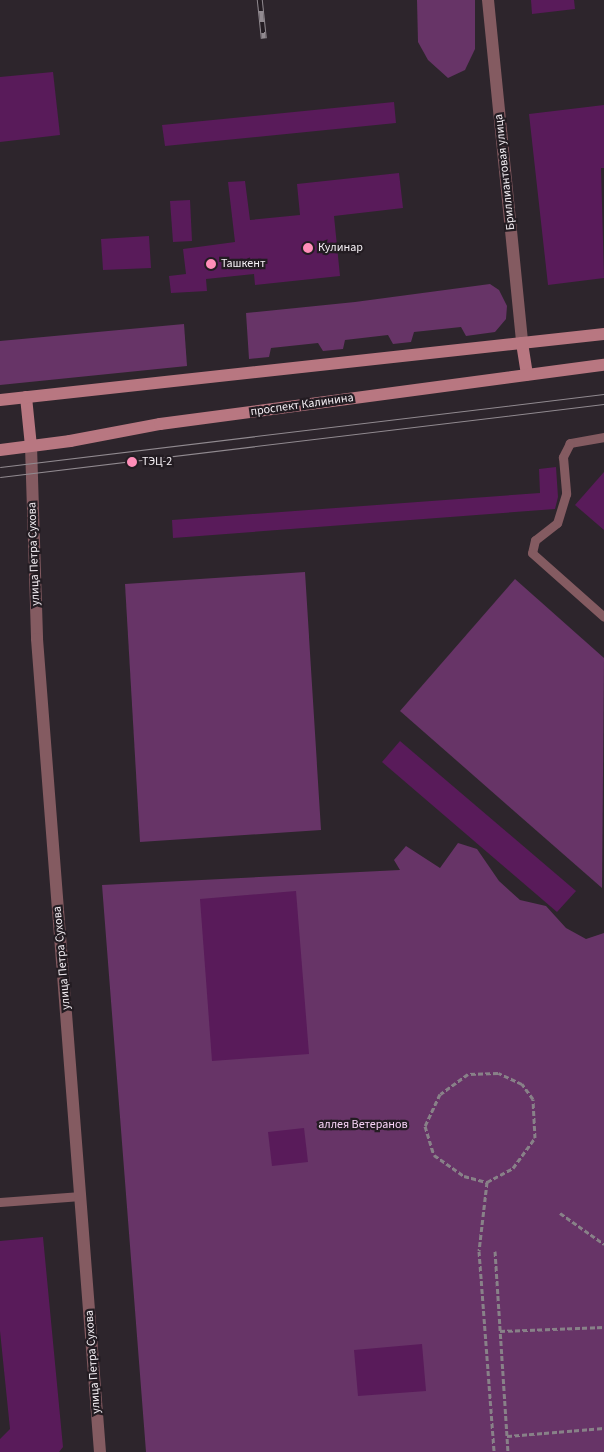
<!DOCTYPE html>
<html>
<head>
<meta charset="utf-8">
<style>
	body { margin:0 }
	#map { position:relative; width:604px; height:1452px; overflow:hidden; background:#2d252c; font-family:"Source Sans 3",sans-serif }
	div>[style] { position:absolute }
	.green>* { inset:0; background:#673467 }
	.building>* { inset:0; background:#591b5a }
	.path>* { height:3px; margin-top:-1.5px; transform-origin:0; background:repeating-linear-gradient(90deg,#888188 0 5px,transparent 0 7.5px) }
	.lane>* { height:9px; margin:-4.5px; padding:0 4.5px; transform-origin:4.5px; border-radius:4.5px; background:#845b61 }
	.street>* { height:12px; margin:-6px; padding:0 6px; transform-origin:6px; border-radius:6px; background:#845b61 }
	.secondary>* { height:12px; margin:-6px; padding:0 6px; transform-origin:6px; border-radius:6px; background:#b87781 }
	.tram>* { height:1px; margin:-0.5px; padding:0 0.5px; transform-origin:0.5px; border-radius:0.5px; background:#918a90 }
	.rail>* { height:5.5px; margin-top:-2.75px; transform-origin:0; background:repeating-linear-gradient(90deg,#231c22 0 11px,#918a90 0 22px); box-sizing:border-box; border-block:1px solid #918a90 }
	.dots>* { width:14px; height:14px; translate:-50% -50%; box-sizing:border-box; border:2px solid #231c22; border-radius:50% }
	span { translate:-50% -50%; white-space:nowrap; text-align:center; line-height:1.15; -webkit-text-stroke:4.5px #231c22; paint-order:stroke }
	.street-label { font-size:12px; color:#f4eff4 }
	.poi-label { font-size:12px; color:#f4eff4 }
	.left { translate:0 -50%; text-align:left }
	.park-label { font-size:12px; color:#f7d3f6 }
</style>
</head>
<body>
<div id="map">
	<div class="green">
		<i style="clip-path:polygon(417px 0,475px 0,475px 49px,465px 70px,448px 78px,428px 60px,418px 42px)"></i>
		<i style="clip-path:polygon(490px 284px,499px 290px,507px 306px,506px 319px,495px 332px,466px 336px,461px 327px,414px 332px,411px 342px,393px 344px,388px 335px,345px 340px,343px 349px,323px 351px,318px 343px,271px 348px,269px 357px,249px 359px,246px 313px,355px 302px)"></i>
		<i style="clip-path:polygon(184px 324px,187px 366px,0 385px,0 341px)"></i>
		<i style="clip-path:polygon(305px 572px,321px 830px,140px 842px,125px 584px)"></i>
		<i style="clip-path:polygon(515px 579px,604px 658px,602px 888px,400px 711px)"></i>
		<i style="clip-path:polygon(458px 843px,477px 849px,499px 881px,520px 900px,546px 906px,566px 928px,586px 939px,604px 933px,604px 1452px,146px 1452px,102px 885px,400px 870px,394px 860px,406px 846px,440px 868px)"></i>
	</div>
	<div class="building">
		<i style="clip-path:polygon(531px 0,574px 0,575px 9px,532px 14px)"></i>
		<i style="clip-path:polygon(53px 72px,60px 135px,0 142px,0 77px)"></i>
		<i style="clip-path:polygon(394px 102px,396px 123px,165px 146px,162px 125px)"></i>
		<i style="clip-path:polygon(604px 105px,604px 168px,601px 168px,604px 278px,548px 285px,529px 114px)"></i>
		<i style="clip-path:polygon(399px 173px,403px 208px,334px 216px,340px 276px,255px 285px,254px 274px,206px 279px,207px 291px,171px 293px,169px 276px,186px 274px,183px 249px,235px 242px,228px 182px,245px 181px,250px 220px,300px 215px,297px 184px)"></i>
		<i style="clip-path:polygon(190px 200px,192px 241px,173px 242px,170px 201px)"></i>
		<i style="clip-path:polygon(149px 236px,151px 268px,103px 270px,101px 239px)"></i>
		<i style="clip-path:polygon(556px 467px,558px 497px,555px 509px,173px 538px,172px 520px,540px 493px,539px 469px)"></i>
		<i style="clip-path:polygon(604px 472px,604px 530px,575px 505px)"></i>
		<i style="clip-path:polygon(400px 741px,576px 891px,557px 912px,382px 762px)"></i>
		<i style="clip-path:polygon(296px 891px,309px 1054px,212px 1061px,200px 899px)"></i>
		<i style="clip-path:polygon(304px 1128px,308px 1162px,272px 1166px,268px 1132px)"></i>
		<i style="clip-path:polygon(43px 1237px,63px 1447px,59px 1452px,0 1452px,0 1439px,10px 1429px,0 1331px,0 1241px)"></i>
		<i style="clip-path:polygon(422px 1344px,426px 1391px,358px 1396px,354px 1350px)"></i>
	</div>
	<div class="path">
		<i style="left:487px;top:1182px;width:30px;rotate:-28deg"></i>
		<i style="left:513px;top:1168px;width:37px;rotate:-54deg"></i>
		<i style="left:535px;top:1138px;width:39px;rotate:-93deg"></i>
		<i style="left:533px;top:1099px;width:19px;rotate:-126deg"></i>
		<i style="left:522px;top:1084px;width:26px;rotate:-155deg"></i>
		<i style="left:498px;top:1073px;width:30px;rotate:178deg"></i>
		<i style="left:468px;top:1074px;width:34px;rotate:144deg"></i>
		<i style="left:440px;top:1094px;width:35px;rotate:115deg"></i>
		<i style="left:425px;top:1126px;width:30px;rotate:73deg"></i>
		<i style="left:434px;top:1155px;width:37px;rotate:35deg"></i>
		<i style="left:464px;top:1176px;width:24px;rotate:15deg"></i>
		<i style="left:487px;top:1182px;width:69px;rotate:96.6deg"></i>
		<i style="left:479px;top:1251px;width:202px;rotate:85.7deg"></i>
		<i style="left:560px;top:1213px;width:54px;rotate:35.2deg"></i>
		<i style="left:495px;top:1251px;width:201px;rotate:86.3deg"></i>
		<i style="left:500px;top:1331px;width:104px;rotate:-2.2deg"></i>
		<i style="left:507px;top:1436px;width:97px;rotate:-4.7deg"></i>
	</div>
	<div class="lane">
		<i style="left:604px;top:437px;width:35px;rotate:170deg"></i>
		<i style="left:570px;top:443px;width:16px;rotate:117deg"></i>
		<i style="left:563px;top:457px;width:37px;rotate:85deg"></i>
		<i style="left:566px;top:494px;width:30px;rotate:107deg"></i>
		<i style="left:557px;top:523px;width:28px;rotate:142deg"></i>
		<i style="left:535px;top:540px;width:13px;rotate:103deg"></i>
		<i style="left:532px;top:553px;width:96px;rotate:41.6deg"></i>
		<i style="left:0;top:1202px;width:81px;rotate:-4.2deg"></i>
	</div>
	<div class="street">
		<i style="left:488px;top:0;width:345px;rotate:84.3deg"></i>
		<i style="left:31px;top:446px;width:193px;rotate:88.2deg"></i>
		<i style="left:37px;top:639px;width:815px;rotate:85.57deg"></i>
	</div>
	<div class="secondary">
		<i style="left:522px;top:343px;width:32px;rotate:81deg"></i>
		<i style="left:26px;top:397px;width:49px;rotate:84.2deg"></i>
		<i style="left:0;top:400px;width:608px;rotate:-6.24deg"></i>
		<i style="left:0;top:450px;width:71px;rotate:-7.3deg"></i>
		<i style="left:70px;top:441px;width:92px;rotate:-10.7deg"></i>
		<i style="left:160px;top:424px;width:448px;rotate:-7.6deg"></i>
	</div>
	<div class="tram">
		<i style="left:0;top:467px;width:608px;rotate:-6.89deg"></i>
		<i style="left:0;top:477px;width:608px;rotate:-6.89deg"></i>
	</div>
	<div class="rail">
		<i style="left:260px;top:0;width:39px;rotate:84deg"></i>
	</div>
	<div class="dots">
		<i style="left:308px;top:248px;background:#ff8eb9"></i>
		<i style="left:211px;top:264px;background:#ff8eb9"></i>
		<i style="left:132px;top:462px;background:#ff8eb9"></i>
	</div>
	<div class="street-label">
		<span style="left:505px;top:172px;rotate:-96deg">Бриллиантовая улица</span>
		<span style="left:302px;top:405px;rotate:-8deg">проспект Калинина</span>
		<span style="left:34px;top:554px;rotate:-92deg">улица Петра Сухова</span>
		<span style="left:62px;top:958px;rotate:-95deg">улица Петра Сухова</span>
		<span style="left:93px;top:1362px;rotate:-94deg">улица Петра Сухова</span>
	</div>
	<div class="poi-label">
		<span class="left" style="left:318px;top:248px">Кулинар</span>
		<span class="left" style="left:221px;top:264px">Ташкент</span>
		<span class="left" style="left:142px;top:462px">ТЭЦ-2</span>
	</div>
	<div class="park-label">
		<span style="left:363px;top:1125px">аллея Ветеранов</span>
	</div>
</div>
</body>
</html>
